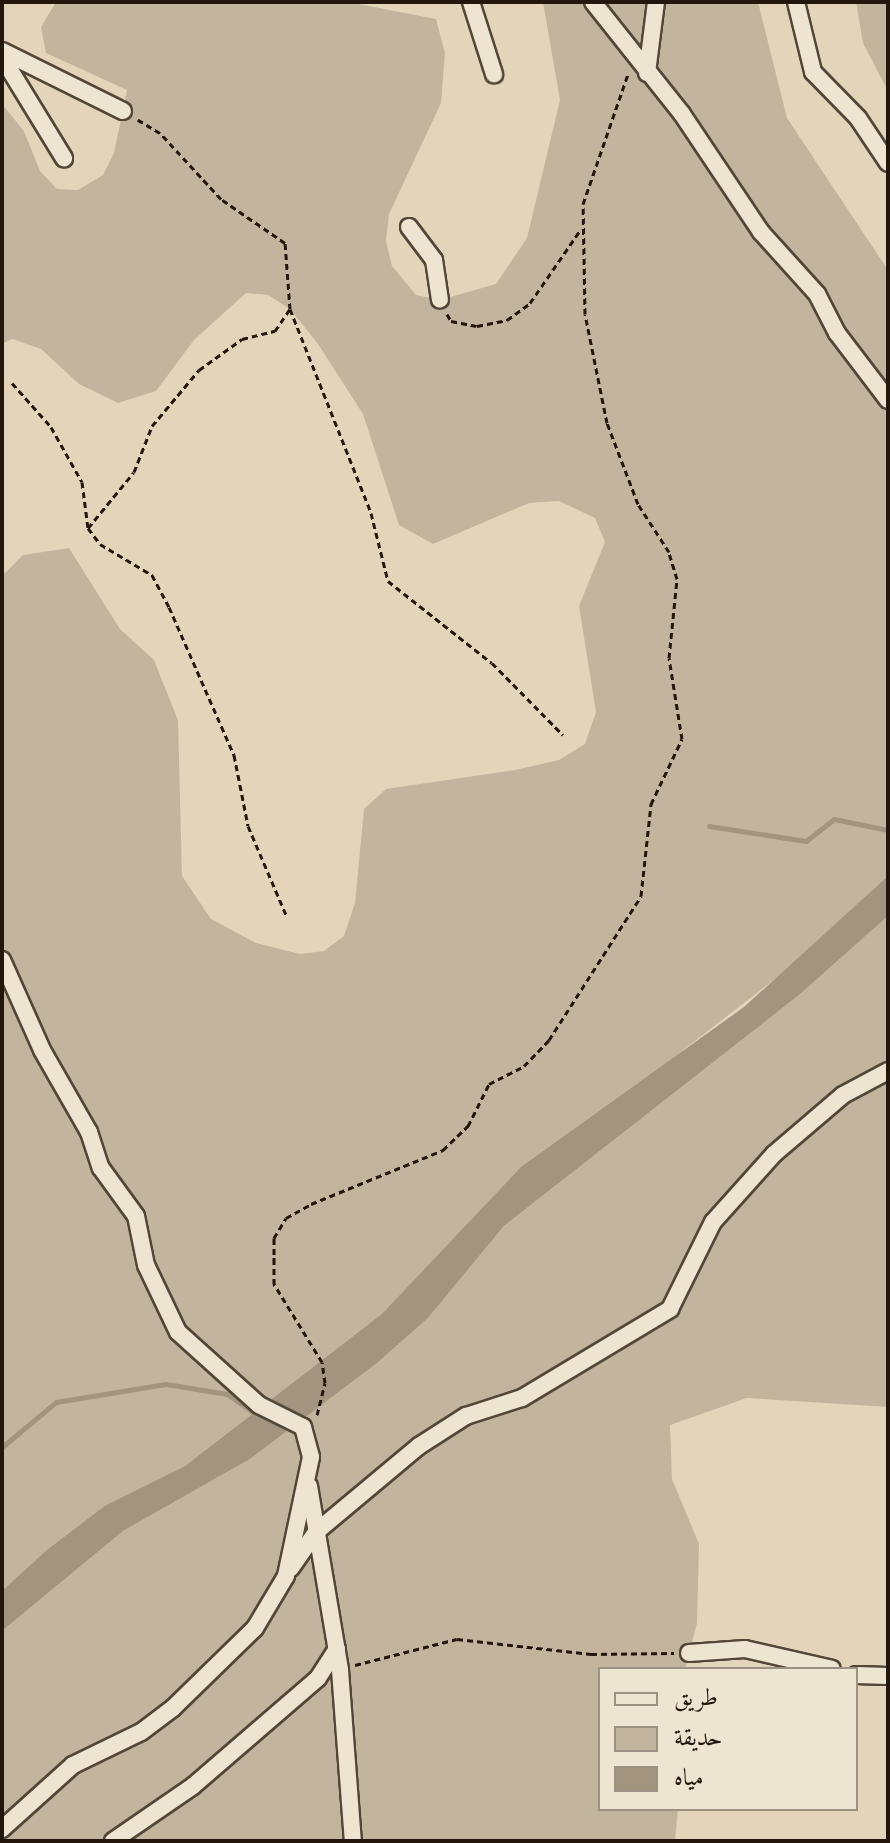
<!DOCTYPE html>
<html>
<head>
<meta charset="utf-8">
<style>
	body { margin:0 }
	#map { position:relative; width:890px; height:1843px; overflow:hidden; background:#e4d5ba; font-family:Vollkorn,Amiri,serif }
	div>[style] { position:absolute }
	.green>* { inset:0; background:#c3b59d }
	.water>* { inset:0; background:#a2947f }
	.stream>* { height:5px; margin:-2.5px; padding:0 2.5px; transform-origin:2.5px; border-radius:2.5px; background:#a2947f }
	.path>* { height:3px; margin-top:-1.5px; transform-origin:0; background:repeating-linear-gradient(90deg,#23160d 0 6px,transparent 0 10px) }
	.roads { filter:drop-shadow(2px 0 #534638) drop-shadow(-2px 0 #534638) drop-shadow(0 2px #534638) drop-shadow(0 -2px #534638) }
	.street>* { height:16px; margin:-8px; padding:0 8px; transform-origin:8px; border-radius:8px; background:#ede4d2 }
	span { translate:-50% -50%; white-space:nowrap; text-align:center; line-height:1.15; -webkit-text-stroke:7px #ede4d2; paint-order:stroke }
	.frame { position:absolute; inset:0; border:4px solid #23160d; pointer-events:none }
	.legend { position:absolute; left:598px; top:1667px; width:260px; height:144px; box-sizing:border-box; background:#ede4d2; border:2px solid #9c9283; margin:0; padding:10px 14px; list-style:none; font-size:24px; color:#23160d }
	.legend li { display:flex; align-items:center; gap:16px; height:40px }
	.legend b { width:40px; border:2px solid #9c9283 }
</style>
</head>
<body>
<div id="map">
	<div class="green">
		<i style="clip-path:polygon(56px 2px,348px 2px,436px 19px,445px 53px,441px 103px,389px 214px,386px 241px,392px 266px,416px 295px,440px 300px,496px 284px,527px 238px,560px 100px,543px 2px,758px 2px,787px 118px,888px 270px,888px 876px,798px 961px,682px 1051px,383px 1314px,185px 1466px,106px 1505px,2px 1591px,2px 576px,23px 555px,69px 548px,120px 629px,154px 660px,178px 720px,182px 876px,211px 919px,256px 943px,300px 954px,324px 951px,344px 936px,355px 903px,364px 809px,386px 789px,515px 770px,559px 760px,585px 744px,596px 712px,579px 606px,605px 542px,595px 518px,559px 501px,529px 503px,433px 544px,399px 525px,363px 414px,318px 344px,290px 309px,268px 295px,246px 293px,194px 340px,156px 391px,118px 403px,79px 384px,41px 349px,12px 339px,2px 344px,2px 104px,24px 131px,40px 171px,57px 189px,78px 190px,103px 175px,114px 153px,127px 90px,46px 53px,41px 27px)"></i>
		<i style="clip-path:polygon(856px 2px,888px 2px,888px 91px,863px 43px)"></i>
		<i style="clip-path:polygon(888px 916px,888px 1407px,747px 1398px,670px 1425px,672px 1479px,699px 1544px,697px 1623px,685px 1669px,600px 1669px,600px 1809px,678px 1809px,675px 1841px,2px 1841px,2px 1631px,123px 1531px,250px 1459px,377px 1363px,428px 1318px,504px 1226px,799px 995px)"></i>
	</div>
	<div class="water">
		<i style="clip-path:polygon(888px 876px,888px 916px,799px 995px,504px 1226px,428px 1318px,377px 1363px,250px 1459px,123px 1531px,2px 1631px,2px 1591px,47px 1550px,106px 1505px,185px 1466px,382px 1314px,521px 1167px,744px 1007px)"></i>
	</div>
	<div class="stream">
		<i style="left:709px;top:826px;width:98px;rotate:8.8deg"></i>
		<i style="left:806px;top:841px;width:36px;rotate:-38deg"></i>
		<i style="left:834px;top:819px;width:55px;rotate:11.5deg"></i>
		<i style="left:2px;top:1447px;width:70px;rotate:-39.8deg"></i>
		<i style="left:56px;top:1402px;width:111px;rotate:-9.3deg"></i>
		<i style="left:166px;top:1384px;width:62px;rotate:9.3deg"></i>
		<i style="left:227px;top:1394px;width:35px;rotate:35deg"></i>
	</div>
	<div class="path">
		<i style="left:290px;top:309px;width:219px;rotate:68.3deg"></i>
		<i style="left:371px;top:513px;width:70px;rotate:76deg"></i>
		<i style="left:388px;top:581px;width:132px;rotate:38.3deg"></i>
		<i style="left:492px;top:663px;width:101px;rotate:45.4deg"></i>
		<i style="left:447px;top:314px;width:8px;rotate:60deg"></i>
		<i style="left:451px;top:321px;width:26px;rotate:11deg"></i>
		<i style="left:477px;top:326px;width:31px;rotate:-11deg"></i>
		<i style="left:507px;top:320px;width:29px;rotate:-36deg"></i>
		<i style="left:530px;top:303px;width:90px;rotate:-55.4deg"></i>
		<i style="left:12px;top:383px;width:59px;rotate:48.4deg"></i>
		<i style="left:51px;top:427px;width:63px;rotate:60.6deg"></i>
		<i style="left:82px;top:482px;width:46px;rotate:82.6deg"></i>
		<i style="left:88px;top:528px;width:20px;rotate:53deg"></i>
		<i style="left:100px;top:544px;width:61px;rotate:30.8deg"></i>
		<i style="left:152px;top:575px;width:36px;rotate:62deg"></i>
		<i style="left:169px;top:607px;width:162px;rotate:66.3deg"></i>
		<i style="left:234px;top:755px;width:72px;rotate:78.8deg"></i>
		<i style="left:248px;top:826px;width:99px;rotate:66.8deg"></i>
		<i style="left:88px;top:528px;width:72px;rotate:-50.6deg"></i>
		<i style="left:134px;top:472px;width:49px;rotate:-68.6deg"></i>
		<i style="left:152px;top:426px;width:73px;rotate:-50deg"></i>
		<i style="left:199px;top:370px;width:53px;rotate:-35.8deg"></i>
		<i style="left:242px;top:339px;width:34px;rotate:-14deg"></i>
		<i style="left:275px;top:331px;width:27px;rotate:-56deg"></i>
		<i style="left:290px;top:309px;width:66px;rotate:-94.3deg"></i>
		<i style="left:285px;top:243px;width:78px;rotate:-145.5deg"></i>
		<i style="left:221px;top:199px;width:90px;rotate:-132.7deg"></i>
		<i style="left:160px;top:133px;width:26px;rotate:-149deg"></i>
		<i style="left:317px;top:1415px;width:33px;rotate:-76deg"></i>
		<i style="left:325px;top:1383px;width:21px;rotate:-98deg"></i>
		<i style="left:322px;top:1362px;width:92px;rotate:-121.6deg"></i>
		<i style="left:274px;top:1284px;width:46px;rotate:-90deg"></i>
		<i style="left:274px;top:1238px;width:23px;rotate:-59deg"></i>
		<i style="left:286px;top:1218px;width:29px;rotate:-29deg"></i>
		<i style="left:311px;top:1204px;width:143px;rotate:-22.2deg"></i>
		<i style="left:443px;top:1150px;width:35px;rotate:-44deg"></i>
		<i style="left:468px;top:1126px;width:47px;rotate:-63.4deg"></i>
		<i style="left:489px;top:1084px;width:39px;rotate:-27deg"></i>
		<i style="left:524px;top:1066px;width:36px;rotate:-46deg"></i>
		<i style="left:549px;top:1040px;width:171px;rotate:-57.4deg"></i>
		<i style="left:641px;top:896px;width:93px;rotate:-83.8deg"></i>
		<i style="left:651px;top:804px;width:72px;rotate:-64.5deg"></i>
		<i style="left:682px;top:739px;width:82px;rotate:-99.1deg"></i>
		<i style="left:669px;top:658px;width:79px;rotate:-84.2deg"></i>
		<i style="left:677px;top:579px;width:28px;rotate:-107deg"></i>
		<i style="left:669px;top:552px;width:57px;rotate:-122.9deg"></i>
		<i style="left:638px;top:504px;width:87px;rotate:-110.9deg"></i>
		<i style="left:607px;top:423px;width:111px;rotate:-101.4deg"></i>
		<i style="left:585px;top:314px;width:110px;rotate:-91deg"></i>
		<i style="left:583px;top:204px;width:138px;rotate:-70.9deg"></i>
		<i style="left:355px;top:1665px;width:105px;rotate:-14.3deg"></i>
		<i style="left:457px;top:1639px;width:135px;rotate:6.4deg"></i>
		<i style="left:591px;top:1654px;width:83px;rotate:-0.7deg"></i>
	</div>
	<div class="roads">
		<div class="street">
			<i style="left:471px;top:2px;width:76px;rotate:72.3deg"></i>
			<i style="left:593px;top:2px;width:143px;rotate:51.5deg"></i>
			<i style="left:682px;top:114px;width:142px;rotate:56.2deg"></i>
			<i style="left:761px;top:232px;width:84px;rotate:47.9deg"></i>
			<i style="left:817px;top:294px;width:44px;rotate:62.9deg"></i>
			<i style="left:837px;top:333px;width:84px;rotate:52.7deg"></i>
			<i style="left:796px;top:2px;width:72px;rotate:76.3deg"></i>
			<i style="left:813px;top:72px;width:64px;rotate:45.6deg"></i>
			<i style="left:858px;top:118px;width:54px;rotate:56.3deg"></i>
			<i style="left:2px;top:51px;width:135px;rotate:26.4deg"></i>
			<i style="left:2px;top:57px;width:119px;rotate:58.5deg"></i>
			<i style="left:647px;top:73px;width:72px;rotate:-82.8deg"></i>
			<i style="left:409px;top:227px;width:41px;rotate:52.9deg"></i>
			<i style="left:434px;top:260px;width:40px;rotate:81.5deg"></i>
			<i style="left:2px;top:960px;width:98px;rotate:66deg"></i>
			<i style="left:42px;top:1050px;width:95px;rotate:60.2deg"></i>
			<i style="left:89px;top:1132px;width:38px;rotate:72deg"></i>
			<i style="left:101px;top:1168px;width:59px;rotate:53.9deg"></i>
			<i style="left:136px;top:1216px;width:50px;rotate:78.5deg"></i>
			<i style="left:146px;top:1265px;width:74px;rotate:64.5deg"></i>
			<i style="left:178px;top:1332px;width:109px;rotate:42deg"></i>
			<i style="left:259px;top:1405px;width:49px;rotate:26.6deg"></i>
			<i style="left:303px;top:1427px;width:31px;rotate:75deg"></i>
			<i style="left:311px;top:1457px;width:122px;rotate:101.9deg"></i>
			<i style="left:286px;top:1576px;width:61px;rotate:120.8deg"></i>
			<i style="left:255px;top:1628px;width:115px;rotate:135.7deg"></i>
			<i style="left:173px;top:1708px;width:40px;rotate:143deg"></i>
			<i style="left:141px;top:1732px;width:76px;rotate:154.1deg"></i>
			<i style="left:73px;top:1765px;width:96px;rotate:138deg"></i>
			<i style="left:309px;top:1486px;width:187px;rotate:80.4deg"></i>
			<i style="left:340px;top:1670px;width:171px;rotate:85.7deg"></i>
			<i style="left:291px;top:1568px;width:44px;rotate:-55.2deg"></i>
			<i style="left:316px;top:1532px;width:134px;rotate:-39.9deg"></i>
			<i style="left:419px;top:1446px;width:56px;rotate:-32.6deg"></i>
			<i style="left:466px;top:1416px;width:59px;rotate:-17.8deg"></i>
			<i style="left:522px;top:1398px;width:173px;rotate:-31deg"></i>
			<i style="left:670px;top:1309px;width:97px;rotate:-63.7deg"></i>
			<i style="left:713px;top:1222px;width:91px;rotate:-48.1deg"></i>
			<i style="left:774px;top:1154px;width:91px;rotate:-40.5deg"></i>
			<i style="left:843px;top:1095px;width:51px;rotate:-28.1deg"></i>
			<i style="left:689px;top:1653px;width:56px;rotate:-4.1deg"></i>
			<i style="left:745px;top:1649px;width:89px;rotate:12.9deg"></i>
			<i style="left:856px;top:1675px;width:32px;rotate:2deg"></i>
			<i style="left:113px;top:1841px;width:97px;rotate:-34.5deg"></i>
			<i style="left:193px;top:1786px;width:165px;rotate:-40.8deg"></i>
			<i style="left:318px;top:1678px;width:35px;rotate:-57deg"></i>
		</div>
	</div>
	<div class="frame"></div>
	<ul class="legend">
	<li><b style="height:10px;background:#ede4d2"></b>طريق</li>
	<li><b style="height:22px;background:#c3b59d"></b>حديقة</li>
	<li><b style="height:22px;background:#a2947f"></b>مياه</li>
	</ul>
</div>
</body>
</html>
